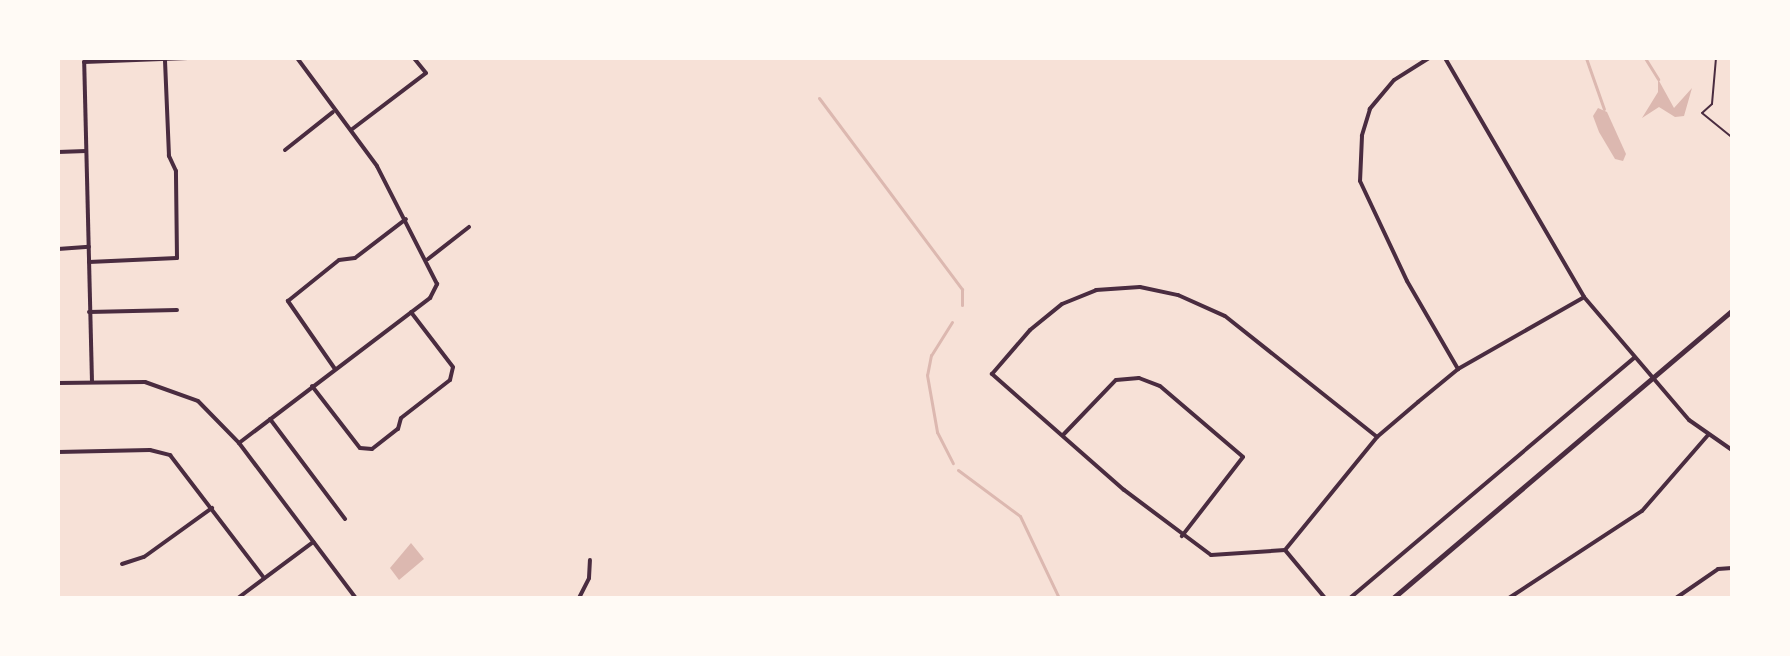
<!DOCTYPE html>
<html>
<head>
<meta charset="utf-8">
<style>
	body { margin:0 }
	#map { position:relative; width:1790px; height:656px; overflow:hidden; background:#f7e1d7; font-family:"Fira Sans",sans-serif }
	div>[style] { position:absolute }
	.water>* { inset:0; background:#dcb8b0 }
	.stream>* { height:3px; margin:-1.5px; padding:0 1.5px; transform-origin:1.5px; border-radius:1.5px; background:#dcb8b0 }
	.path>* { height:2px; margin:-1px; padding:0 1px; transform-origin:1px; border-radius:1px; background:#4a2c40 }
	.minor>* { height:4px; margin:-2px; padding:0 2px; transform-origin:2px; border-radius:2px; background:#4a2c40 }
	.tertiary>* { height:5px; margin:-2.5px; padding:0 2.5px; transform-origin:2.5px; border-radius:2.5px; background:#4a2c40 }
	span { translate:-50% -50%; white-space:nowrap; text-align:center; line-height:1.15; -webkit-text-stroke:8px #fffaf5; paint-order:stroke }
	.frame { position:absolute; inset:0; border:60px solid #fffaf5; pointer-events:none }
</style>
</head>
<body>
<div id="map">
	<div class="water">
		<i style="clip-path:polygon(1658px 79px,1674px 108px,1692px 88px,1684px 116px,1675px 117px,1659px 107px,1642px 118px,1658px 92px)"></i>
		<i style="clip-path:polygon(1598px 108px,1607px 112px,1626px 154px,1623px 161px,1615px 159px,1599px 132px,1593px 116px)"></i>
		<i style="clip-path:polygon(411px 543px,424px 559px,399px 580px,390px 568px)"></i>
	</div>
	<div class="stream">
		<i style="left:1586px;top:58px;width:54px;rotate:70.6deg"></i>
		<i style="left:1645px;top:58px;width:25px;rotate:58deg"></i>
		<i style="left:819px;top:98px;width:239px;rotate:53.2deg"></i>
		<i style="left:962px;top:289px;width:16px;rotate:90deg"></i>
		<i style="left:952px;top:322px;width:39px;rotate:122deg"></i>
		<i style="left:931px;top:355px;width:20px;rotate:101deg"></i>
		<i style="left:927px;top:375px;width:58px;rotate:80deg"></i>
		<i style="left:937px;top:432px;width:35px;rotate:63deg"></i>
		<i style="left:958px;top:470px;width:77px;rotate:36.6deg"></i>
		<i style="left:1020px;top:516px;width:91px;rotate:64.6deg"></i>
	</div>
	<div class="path">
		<i style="left:1716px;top:58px;width:46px;rotate:95deg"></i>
		<i style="left:1712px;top:104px;width:13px;rotate:138deg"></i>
		<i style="left:1702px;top:113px;width:38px;rotate:39deg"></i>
	</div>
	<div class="minor">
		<i style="left:1429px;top:58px;width:41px;rotate:147.8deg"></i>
		<i style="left:1394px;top:80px;width:38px;rotate:130deg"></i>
		<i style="left:1370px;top:109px;width:28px;rotate:107deg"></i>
		<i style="left:1362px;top:136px;width:45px;rotate:92.5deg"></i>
		<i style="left:1360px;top:181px;width:110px;rotate:64.8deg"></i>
		<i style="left:1407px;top:281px;width:102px;rotate:59.9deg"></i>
		<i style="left:1445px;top:58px;width:276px;rotate:59.8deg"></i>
		<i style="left:1584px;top:297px;width:162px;rotate:49.5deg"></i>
		<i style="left:1689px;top:420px;width:52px;rotate:34.9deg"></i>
		<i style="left:351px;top:130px;width:94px;rotate:-37.2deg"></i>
		<i style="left:426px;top:73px;width:19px;rotate:-129deg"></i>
		<i style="left:285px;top:150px;width:61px;rotate:-38.4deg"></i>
		<i style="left:58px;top:152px;width:28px;rotate:-2deg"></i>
		<i style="left:58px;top:249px;width:31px;rotate:-4deg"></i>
		<i style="left:428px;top:259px;width:52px;rotate:-38deg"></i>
		<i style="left:89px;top:262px;width:88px;rotate:-2.6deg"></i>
		<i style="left:177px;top:258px;width:87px;rotate:-90.7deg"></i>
		<i style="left:176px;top:171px;width:17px;rotate:-115deg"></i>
		<i style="left:169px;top:156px;width:97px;rotate:-92.4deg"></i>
		<i style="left:89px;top:312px;width:88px;rotate:-1.3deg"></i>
		<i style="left:335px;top:369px;width:83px;rotate:-124.7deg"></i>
		<i style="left:288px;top:301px;width:65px;rotate:-38.8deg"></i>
		<i style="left:339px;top:260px;width:16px;rotate:-7deg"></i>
		<i style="left:355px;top:258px;width:64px;rotate:-37.4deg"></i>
		<i style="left:92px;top:382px;width:320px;rotate:-91.4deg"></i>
		<i style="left:84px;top:62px;width:104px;rotate:-2.2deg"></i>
		<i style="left:58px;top:383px;width:87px;rotate:-0.7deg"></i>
		<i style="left:145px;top:382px;width:56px;rotate:19.7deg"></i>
		<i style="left:198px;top:401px;width:59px;rotate:45.7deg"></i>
		<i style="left:239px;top:443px;width:194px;rotate:53deg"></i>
		<i style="left:312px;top:386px;width:78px;rotate:52.3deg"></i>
		<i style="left:360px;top:448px;width:12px;rotate:5deg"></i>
		<i style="left:372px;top:449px;width:33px;rotate:-38deg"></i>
		<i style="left:398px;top:429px;width:11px;rotate:-75deg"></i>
		<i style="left:401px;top:418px;width:62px;rotate:-37.8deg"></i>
		<i style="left:450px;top:380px;width:13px;rotate:-77deg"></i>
		<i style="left:453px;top:367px;width:69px;rotate:-127.4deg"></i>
		<i style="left:270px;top:419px;width:125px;rotate:53.1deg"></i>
		<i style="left:1063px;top:435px;width:76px;rotate:-46.1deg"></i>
		<i style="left:1116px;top:380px;width:23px;rotate:-5deg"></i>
		<i style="left:1139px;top:378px;width:22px;rotate:21deg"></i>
		<i style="left:1160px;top:386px;width:109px;rotate:40.5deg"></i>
		<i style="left:1243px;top:457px;width:100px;rotate:127.7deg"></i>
		<i style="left:239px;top:443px;width:240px;rotate:-37.2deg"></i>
		<i style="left:430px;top:298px;width:16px;rotate:-63deg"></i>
		<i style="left:437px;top:284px;width:132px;rotate:-117deg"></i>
		<i style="left:377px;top:166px;width:134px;rotate:-126.5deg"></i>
		<i style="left:58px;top:452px;width:92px;rotate:-1.2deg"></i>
		<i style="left:150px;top:450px;width:21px;rotate:14deg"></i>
		<i style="left:170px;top:455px;width:155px;rotate:52.6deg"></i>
		<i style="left:1285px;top:550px;width:146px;rotate:-50.8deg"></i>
		<i style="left:1377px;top:437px;width:54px;rotate:-40.5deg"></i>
		<i style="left:1418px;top:402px;width:52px;rotate:-39.5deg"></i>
		<i style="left:1458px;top:369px;width:145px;rotate:-29.7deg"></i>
		<i style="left:122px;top:564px;width:23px;rotate:-18deg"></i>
		<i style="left:144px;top:557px;width:84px;rotate:-35.8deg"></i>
		<i style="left:238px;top:598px;width:94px;rotate:-36.7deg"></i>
		<i style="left:579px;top:598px;width:22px;rotate:-63deg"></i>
		<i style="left:589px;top:578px;width:18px;rotate:-87deg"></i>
		<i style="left:1325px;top:598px;width:62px;rotate:-129.8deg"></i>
		<i style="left:1285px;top:550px;width:74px;rotate:176.1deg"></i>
		<i style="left:1211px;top:555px;width:109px;rotate:-143.2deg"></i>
		<i style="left:1124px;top:490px;width:176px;rotate:-138.7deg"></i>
		<i style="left:992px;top:374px;width:58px;rotate:-49.2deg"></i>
		<i style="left:1030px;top:330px;width:41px;rotate:-39.1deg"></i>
		<i style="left:1062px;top:304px;width:37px;rotate:-22deg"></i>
		<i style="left:1096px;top:290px;width:44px;rotate:-3.9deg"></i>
		<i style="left:1140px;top:287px;width:39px;rotate:12deg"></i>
		<i style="left:1178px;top:295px;width:51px;rotate:24.1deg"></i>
		<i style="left:1225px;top:316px;width:194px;rotate:38.5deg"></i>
		<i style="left:1350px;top:598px;width:372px;rotate:-40.2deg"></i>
		<i style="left:1509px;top:598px;width:159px;rotate:-33.2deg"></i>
		<i style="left:1642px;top:511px;width:101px;rotate:-49deg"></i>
		<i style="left:1676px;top:598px;width:51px;rotate:-34.6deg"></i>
		<i style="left:1718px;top:569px;width:14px;rotate:-4deg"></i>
	</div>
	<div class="tertiary">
		<i style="left:1393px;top:598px;width:445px;rotate:-40.3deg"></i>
	</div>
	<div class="frame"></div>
</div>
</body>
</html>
